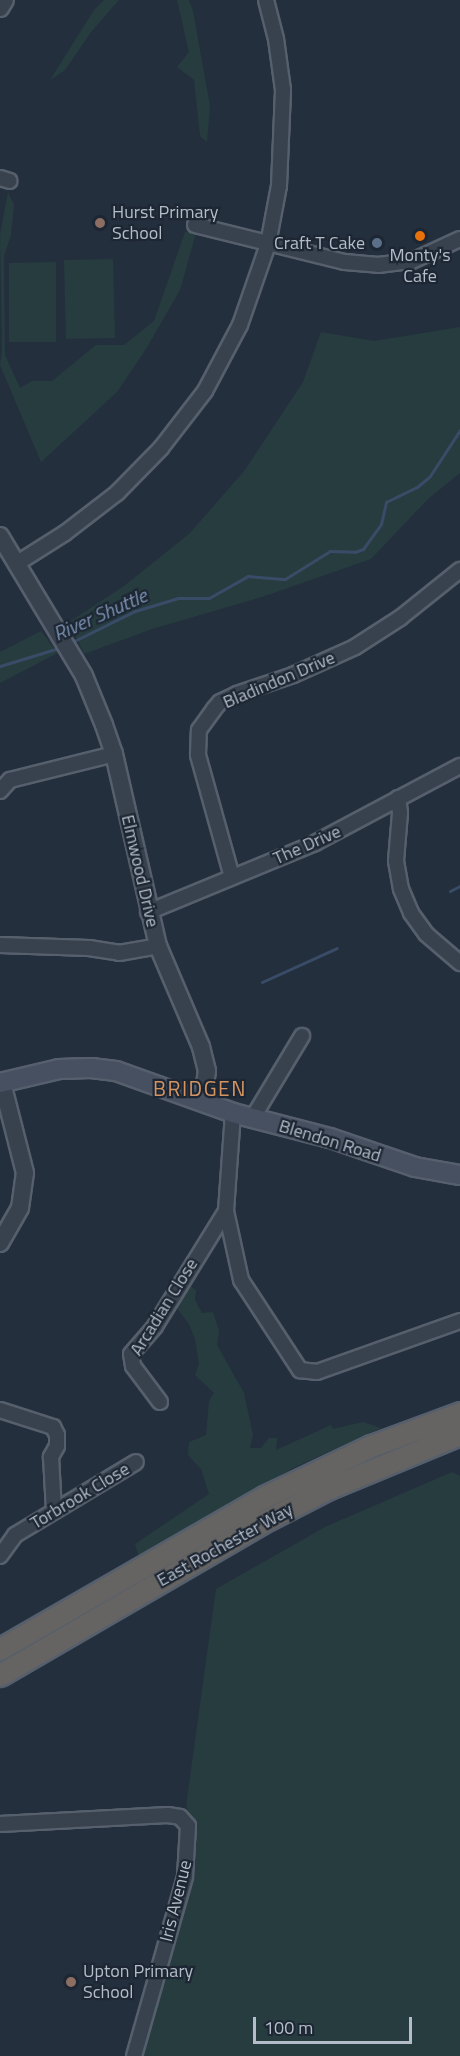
<!DOCTYPE html>
<html>
<head>
<meta charset="utf-8">
<style>
	body { margin:0 }
	#map { position:relative; width:460px; height:2056px; overflow:hidden; background:#242f3e; font-family:"Titillium Web",sans-serif }
	div>[style] { position:absolute }
	.green>* { inset:0; background:#263c3f }
	.stream>* { height:3px; margin:-1.5px; padding:0 1.5px; transform-origin:1.5px; border-radius:1.5px; background:#394c67 }
	.roads { filter:drop-shadow(2px 0 #565f6c) drop-shadow(-2px 0 #565f6c) drop-shadow(0 2px #565f6c) drop-shadow(0 -2px #565f6c) }
	.minor>* { height:14px; margin:-7px; padding:0 7px; transform-origin:7px; border-radius:7px; background:#38414e }
	.tertiary>* { height:16px; margin:-8px; padding:0 8px; transform-origin:8px; border-radius:8px; background:#38414e }
	.secondary>* { height:18px; margin:-9px; padding:0 9px; transform-origin:9px; border-radius:9px; background:#465061 }
	.trunk>* { height:21px; margin:-10.5px; padding:0 10.5px; transform-origin:10.5px; border-radius:10.5px; background:#656462 }
	.dots>* { width:16px; height:16px; translate:-50% -50%; box-sizing:border-box; border:3px solid #1d2633; border-radius:50% }
	span { translate:-50% -50%; white-space:nowrap; text-align:center; line-height:1.15; -webkit-text-stroke:4.5px #1d2633; paint-order:stroke }
	.poi-label { font-size:18px; color:#b4bcc9 }
	.left { translate:0 -50%; text-align:left }
	.right { translate:-100% -50%; text-align:right }
	.street-label { font-size:18px; color:#b4bcc9 }
	.water-label { font-size:20px; color:#7c92b1; font-style:italic }
	.quarter-label { font-size:21px; color:#d59563; letter-spacing:1.5px }
	.scale { position:absolute; left:253px; top:2017px; width:159px; height:27px; box-sizing:border-box; border:3px solid #b4bcc9; border-top:0; padding-left:8px; font-size:18px; line-height:21px; white-space:nowrap; color:#b4bcc9; -webkit-text-stroke:4px #1d2633; paint-order:stroke }
</style>
</head>
<body>
<div id="map">
	<div class="green">
		<i style="clip-path:polygon(104px 0,119px 0,91px 32px,65px 70px,50px 80px,94px 10px)"></i>
		<i style="clip-path:polygon(177px 0,189px 0,193px 11px,210px 106px,207px 142px,200px 136px,194px 80px,177px 67px,189px 52px)"></i>
		<i style="clip-path:polygon(8px 192px,14px 205px,11px 235px,4px 256px,5px 355px,20px 388px,32px 381px,52px 381px,96px 345px,124px 345px,154px 321px,185px 232px,196px 233px,180px 290px,146px 349px,117px 392px,41px 462px,0 365px,2px 349px,0 235px)"></i>
		<i style="clip-path:polygon(113px 259px,115px 338px,66px 339px,64px 260px)"></i>
		<i style="clip-path:polygon(56px 262px,56px 342px,9px 342px,9px 263px)"></i>
		<i style="clip-path:polygon(460px 327px,460px 473px,428px 499px,371px 559px,262px 597px,152px 629px,84px 654px,69px 622px,124px 586px,190px 533px,245px 470px,303px 382px,321px 332px,374px 341px)"></i>
		<i style="clip-path:polygon(41px 631px,58px 653px,0 683px,0 652px)"></i>
		<i style="clip-path:polygon(190px 1286px,196px 1290px,195px 1300px,202px 1313px,213px 1312px,219px 1331px,217px 1345px,244px 1393px,253px 1435px,250px 1448px,261px 1448px,269px 1438px,277px 1438px,276px 1450px,331px 1425px,333px 1429px,363px 1422px,381px 1428px,293px 1468px,139px 1557px,135px 1544px,209px 1494px,201px 1469px,188px 1455px,189px 1442px,206px 1435px,209px 1401px,214px 1393px,195px 1375px,199px 1364px,195px 1339px,189px 1324px,176px 1307px)"></i>
		<i style="clip-path:polygon(452px 1472px,460px 1476px,460px 2056px,141px 2056px,194px 1876px,196px 1827px,186px 1806px,216px 1589px,325px 1527px)"></i>
	</div>
	<div class="stream">
		<i style="left:70px;top:643px;width:72px;rotate:-26.2deg"></i>
		<i style="left:135px;top:611px;width:45px;rotate:-16.8deg"></i>
		<i style="left:178px;top:598px;width:31px"></i>
		<i style="left:209px;top:598px;width:45px;rotate:-29.4deg"></i>
		<i style="left:248px;top:576px;width:37px;rotate:5deg"></i>
		<i style="left:285px;top:579px;width:53px;rotate:-31.9deg"></i>
		<i style="left:330px;top:551px;width:25px;rotate:2deg"></i>
		<i style="left:355px;top:552px;width:9px;rotate:-21deg"></i>
		<i style="left:363px;top:549px;width:31px;rotate:-54deg"></i>
		<i style="left:381px;top:524px;width:23px;rotate:-77deg"></i>
		<i style="left:386px;top:502px;width:34px;rotate:-26deg"></i>
		<i style="left:417px;top:487px;width:17px;rotate:-40deg"></i>
		<i style="left:430px;top:476px;width:55px;rotate:-56.9deg"></i>
		<i style="left:0;top:666px;width:65px;rotate:-17deg"></i>
		<i style="left:450px;top:891px;width:11px;rotate:-27deg"></i>
		<i style="left:262px;top:982px;width:82px;rotate:-24.4deg"></i>
	</div>
	<div class="roads">
		<div class="minor">
			<i style="left:0;top:178px;width:10px;rotate:17deg"></i>
			<i style="left:195px;top:225px;width:154px;rotate:13.9deg"></i>
			<i style="left:345px;top:262px;width:33px;rotate:5deg"></i>
			<i style="left:378px;top:265px;width:34px;rotate:-7deg"></i>
			<i style="left:412px;top:261px;width:53px;rotate:-24.6deg"></i>
			<i style="left:16px;top:564px;width:58px;rotate:-32.3deg"></i>
			<i style="left:65px;top:533px;width:66px;rotate:-37.6deg"></i>
			<i style="left:117px;top:493px;width:63px;rotate:-45.6deg"></i>
			<i style="left:161px;top:448px;width:72px;rotate:-52.3deg"></i>
			<i style="left:205px;top:391px;width:75px;rotate:-62.1deg"></i>
			<i style="left:240px;top:325px;width:86px;rotate:-70.9deg"></i>
			<i style="left:268px;top:244px;width:59px;rotate:-79.3deg"></i>
			<i style="left:279px;top:186px;width:96px;rotate:-87.6deg"></i>
			<i style="left:283px;top:90px;width:51px;rotate:-97.8deg"></i>
			<i style="left:276px;top:39px;width:40px;rotate:-104.4deg"></i>
			<i style="left:0;top:791px;width:15px;rotate:-48deg"></i>
			<i style="left:10px;top:780px;width:107px;rotate:-14deg"></i>
			<i style="left:398px;top:798px;width:15px;rotate:82deg"></i>
			<i style="left:400px;top:813px;width:48px;rotate:94.8deg"></i>
			<i style="left:396px;top:861px;width:28px;rotate:80deg"></i>
			<i style="left:401px;top:889px;width:26px;rotate:67deg"></i>
			<i style="left:411px;top:913px;width:26px;rotate:54deg"></i>
			<i style="left:426px;top:934px;width:45px;rotate:40.5deg"></i>
			<i style="left:232px;top:877px;width:127px;rotate:-105.6deg"></i>
			<i style="left:198px;top:755px;width:25px;rotate:-88deg"></i>
			<i style="left:199px;top:730px;width:26px;rotate:-54deg"></i>
			<i style="left:214px;top:709px;width:9px;rotate:-49deg"></i>
			<i style="left:220px;top:702px;width:19px;rotate:-25deg"></i>
			<i style="left:237px;top:694px;width:59px;rotate:-18.7deg"></i>
			<i style="left:293px;top:675px;width:68px;rotate:-24.3deg"></i>
			<i style="left:355px;top:647px;width:54px;rotate:-32.8deg"></i>
			<i style="left:400px;top:618px;width:77px;rotate:-38.7deg"></i>
			<i style="left:148px;top:912px;width:181px;rotate:-22.4deg"></i>
			<i style="left:315px;top:843px;width:164px;rotate:-28deg"></i>
			<i style="left:0;top:945px;width:89px;rotate:1.9deg"></i>
			<i style="left:89px;top:948px;width:30px;rotate:9deg"></i>
			<i style="left:119px;top:953px;width:40px;rotate:-10deg"></i>
			<i style="left:233px;top:1113px;width:98px;rotate:94.1deg"></i>
			<i style="left:226px;top:1211px;width:71px;rotate:77.7deg"></i>
			<i style="left:241px;top:1280px;width:108px;rotate:56.8deg"></i>
			<i style="left:300px;top:1370px;width:17px;rotate:7deg"></i>
			<i style="left:317px;top:1372px;width:152px;rotate:-19.6deg"></i>
			<i style="left:252px;top:1119px;width:97px;rotate:-58.9deg"></i>
			<i style="left:160px;top:1402px;width:45px;rotate:-126.9deg"></i>
			<i style="left:133px;top:1366px;width:12px;rotate:-99deg"></i>
			<i style="left:131px;top:1354px;width:37px;rotate:-49deg"></i>
			<i style="left:155px;top:1326px;width:135px;rotate:-58.3deg"></i>
			<i style="left:0;top:1410px;width:56px;rotate:17.8deg"></i>
			<i style="left:53px;top:1427px;width:9px;rotate:63deg"></i>
			<i style="left:57px;top:1435px;width:11px;rotate:90deg"></i>
			<i style="left:57px;top:1446px;width:13px;rotate:119deg"></i>
			<i style="left:51px;top:1457px;width:54px;rotate:86.8deg"></i>
			<i style="left:0;top:1556px;width:26px;rotate:-54deg"></i>
			<i style="left:15px;top:1535px;width:141px;rotate:-31.1deg"></i>
			<i style="left:0;top:1824px;width:168px;rotate:-3.1deg"></i>
			<i style="left:168px;top:1815px;width:12px;rotate:9deg"></i>
			<i style="left:180px;top:1817px;width:12px;rotate:48deg"></i>
			<i style="left:188px;top:1826px;width:51px;rotate:93.4deg"></i>
			<i style="left:185px;top:1877px;width:186px;rotate:105.9deg"></i>
		</div>
		<div class="tertiary">
			<i style="left:0;top:8px;width:9px;rotate:-58deg"></i>
			<i style="left:0;top:536px;width:163px;rotate:59deg"></i>
			<i style="left:84px;top:676px;width:53px;rotate:67.8deg"></i>
			<i style="left:104px;top:725px;width:31px;rotate:71deg"></i>
			<i style="left:114px;top:754px;width:197px;rotate:77.1deg"></i>
			<i style="left:158px;top:946px;width:110px;rotate:66.9deg"></i>
			<i style="left:201px;top:1047px;width:25px;rotate:76deg"></i>
			<i style="left:207px;top:1071px;width:31px;rotate:99deg"></i>
			<i style="left:0;top:1243px;width:40px;rotate:-60.3deg"></i>
			<i style="left:20px;top:1208px;width:35px;rotate:-82deg"></i>
			<i style="left:25px;top:1173px;width:93px;rotate:-104.3deg"></i>
		</div>
		<div class="secondary">
			<i style="left:0;top:1083px;width:61px;rotate:-13.3deg"></i>
			<i style="left:59px;top:1069px;width:32px;rotate:-2deg"></i>
			<i style="left:91px;top:1068px;width:25px;rotate:7deg"></i>
			<i style="left:116px;top:1071px;width:124px;rotate:19.7deg"></i>
			<i style="left:233px;top:1113px;width:100px;rotate:14.5deg"></i>
			<i style="left:330px;top:1138px;width:90px;rotate:18.8deg"></i>
			<i style="left:415px;top:1167px;width:46px;rotate:10.1deg"></i>
		</div>
		<div class="trunk">
			<i style="left:0;top:1649px;width:305px;rotate:-29.9deg"></i>
			<i style="left:264px;top:1497px;width:119px;rotate:-25.5deg"></i>
			<i style="left:371px;top:1446px;width:95px;rotate:-20.3deg"></i>
			<i style="left:0;top:1675px;width:302px;rotate:-30.2deg"></i>
			<i style="left:261px;top:1523px;width:76px;rotate:-27.2deg"></i>
			<i style="left:329px;top:1488px;width:142px;rotate:-22.4deg"></i>
		</div>
	</div>
	<div class="dots">
		<i style="left:100px;top:223px;background:#8d6e63"></i>
		<i style="left:420px;top:236px;background:#e8710a"></i>
		<i style="left:377px;top:243px;background:#5c6f8a"></i>
		<i style="left:71px;top:1982px;background:#8d6e63"></i>
	</div>
	<div class="poi-label">
		<span class="left" style="left:112px;top:223px">Hurst Primary<br>School</span>
		<span class="right" style="left:365px;top:243px">Craft T Cake</span>
		<span style="left:420px;top:266px">Monty's<br>Cafe</span>
		<span class="left" style="left:83px;top:1982px">Upton Primary<br>School</span>
	</div>
	<div class="street-label">
		<span style="left:279px;top:680px;rotate:-23deg">Bladindon Drive</span>
		<span style="left:307px;top:845px;rotate:-24deg">The Drive</span>
		<span style="left:140px;top:871px;rotate:77deg">Elmwood Drive</span>
		<span style="left:330px;top:1141px;rotate:17deg">Blendon Road</span>
		<span style="left:164px;top:1307px;rotate:-58deg">Arcadian Close</span>
		<span style="left:80px;top:1496px;rotate:-31deg">Torbrook Close</span>
		<span style="left:225px;top:1545px;rotate:-29deg">East Rochester Way</span>
		<span style="left:176px;top:1901px;rotate:-76deg">Iris Avenue</span>
	</div>
	<div class="water-label">
		<span style="left:100px;top:614px;rotate:-24deg">River Shuttle</span>
	</div>
	<div class="quarter-label">
		<span style="left:200px;top:1088px">BRIDGEN</span>
	</div>
	<div class="scale">100 m</div>
</div>
</body>
</html>
